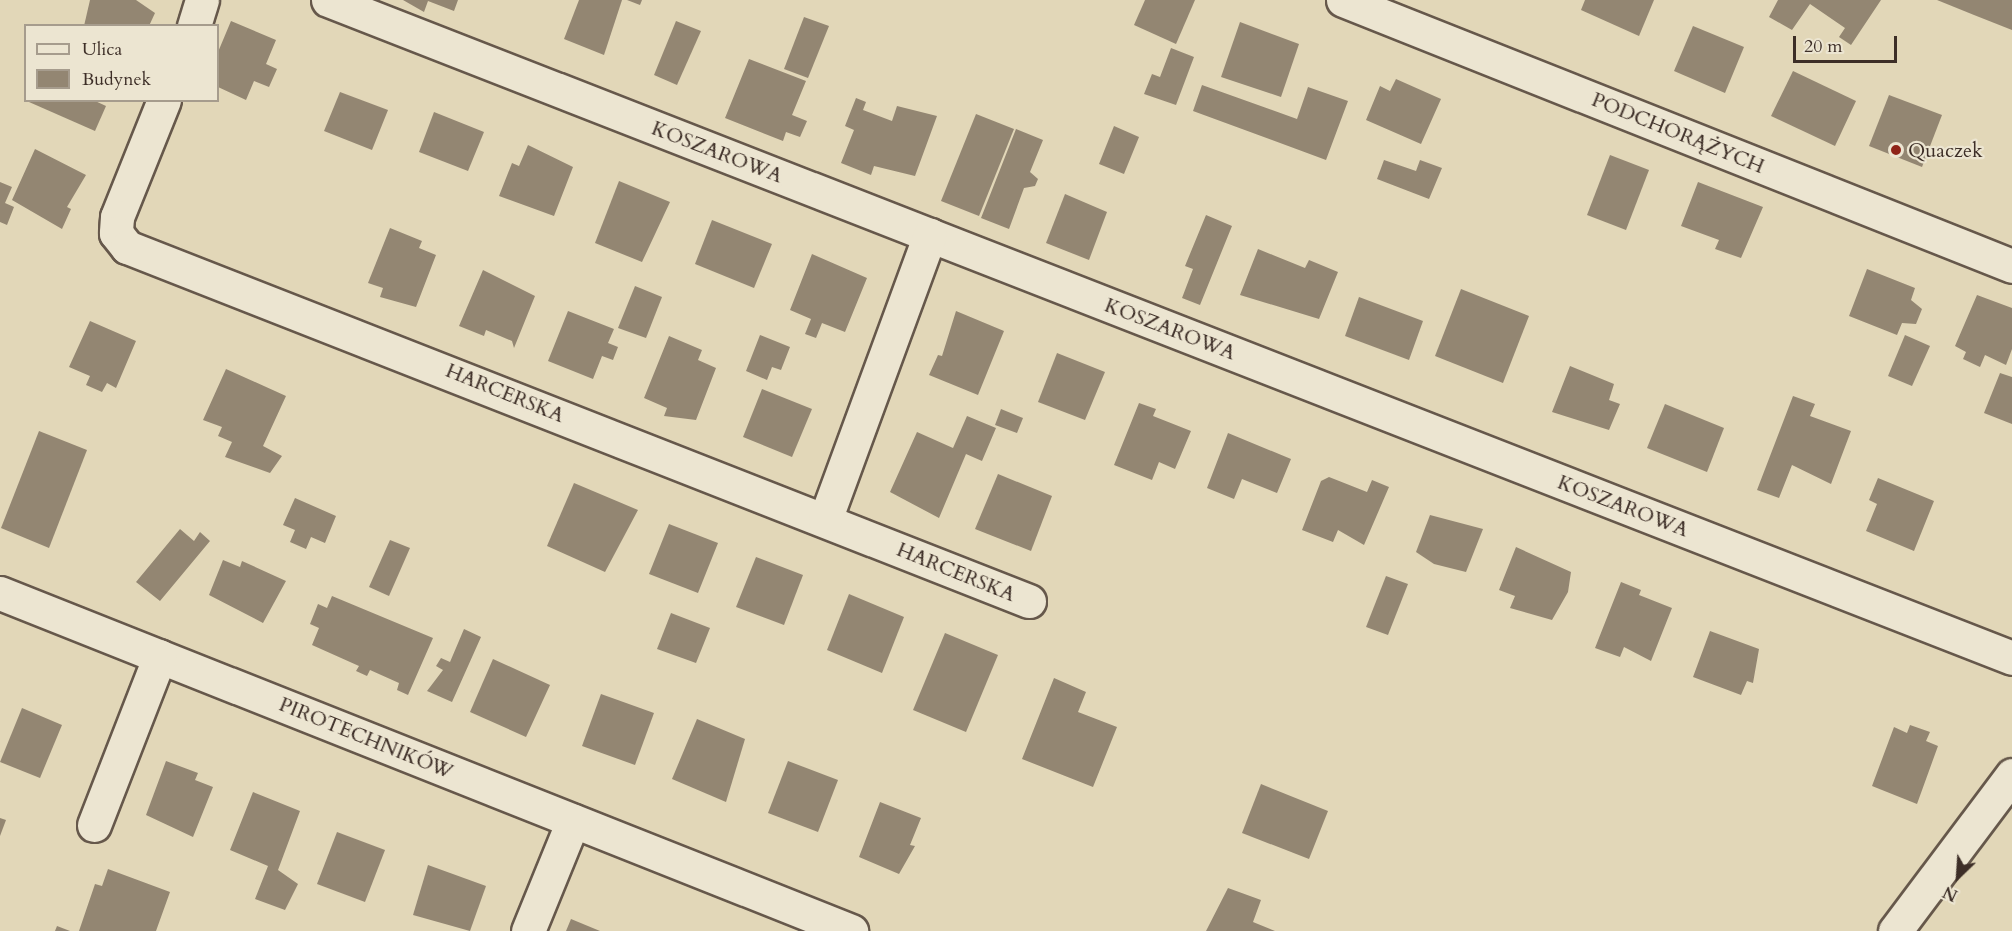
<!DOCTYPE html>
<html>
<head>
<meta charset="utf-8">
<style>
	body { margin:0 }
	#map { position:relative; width:2012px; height:931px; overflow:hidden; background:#e2d7b8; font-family:Cardo,serif }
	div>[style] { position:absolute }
	.building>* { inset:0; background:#938672 }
	.roads { filter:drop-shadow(2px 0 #66584b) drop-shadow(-2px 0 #66584b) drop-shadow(0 2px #66584b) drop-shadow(0 -2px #66584b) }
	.minor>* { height:33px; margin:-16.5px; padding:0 16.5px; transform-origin:16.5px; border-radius:16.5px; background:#ece5d1 }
	.dots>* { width:16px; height:16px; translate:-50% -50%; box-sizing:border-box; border:3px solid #ece5d1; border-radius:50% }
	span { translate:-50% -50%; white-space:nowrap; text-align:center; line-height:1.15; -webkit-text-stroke:4.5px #ece5d1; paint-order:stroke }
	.street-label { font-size:20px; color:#3d2e27 }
	.poi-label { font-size:20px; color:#3d2e27 }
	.left { translate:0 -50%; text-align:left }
	.legend { position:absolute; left:24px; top:24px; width:195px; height:78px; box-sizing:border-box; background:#ece5d1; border:2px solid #a69c8d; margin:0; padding:8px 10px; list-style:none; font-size:18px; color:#3d2e27 }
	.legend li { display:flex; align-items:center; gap:12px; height:30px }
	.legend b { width:30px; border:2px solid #a69c8d }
	.north { position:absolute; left:1928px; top:847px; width:60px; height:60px; -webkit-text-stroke:4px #ece5d1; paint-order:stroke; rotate:205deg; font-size:16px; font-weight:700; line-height:24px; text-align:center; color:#3d2e27 }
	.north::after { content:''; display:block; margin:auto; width:21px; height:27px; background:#3d2e27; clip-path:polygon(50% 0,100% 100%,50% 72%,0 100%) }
	.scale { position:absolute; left:1793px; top:36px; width:104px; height:27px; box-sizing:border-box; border:3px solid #3d2e27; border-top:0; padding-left:8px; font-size:18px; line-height:21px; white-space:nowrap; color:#3d2e27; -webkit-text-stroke:4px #ece5d1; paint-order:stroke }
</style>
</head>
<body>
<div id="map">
	<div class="building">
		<i style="clip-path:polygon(90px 0,136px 0,155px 13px,149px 26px,84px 26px)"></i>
		<i style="clip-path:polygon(403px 0,458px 0,454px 11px,428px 1px,424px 12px)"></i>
		<i style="clip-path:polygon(579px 0,622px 0,604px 55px,564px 39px)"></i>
		<i style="clip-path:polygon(627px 0,642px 0,640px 5px)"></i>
		<i style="clip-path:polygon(1145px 0,1195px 0,1176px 44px,1134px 25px)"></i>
		<i style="clip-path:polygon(1585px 0,1654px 0,1639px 36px,1581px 10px)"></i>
		<i style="clip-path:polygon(1778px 0,1881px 0,1851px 45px,1839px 37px,1845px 28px,1810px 4px,1792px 30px,1769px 17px)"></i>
		<i style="clip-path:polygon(1937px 0,2012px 0,2012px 30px,1974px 15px)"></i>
		<i style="clip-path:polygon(804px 17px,829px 26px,808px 78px,784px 69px)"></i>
		<i style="clip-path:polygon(231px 21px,276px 40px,266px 64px,277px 69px,269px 87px,254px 81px,246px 100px,218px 87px,218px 52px)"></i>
		<i style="clip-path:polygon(676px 21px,701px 31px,677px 85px,654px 75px)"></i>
		<i style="clip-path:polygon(1240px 22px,1299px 44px,1281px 97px,1221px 77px)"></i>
		<i style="clip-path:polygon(1693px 26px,1744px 47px,1725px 93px,1674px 71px)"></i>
		<i style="clip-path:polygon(1171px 48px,1194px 57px,1176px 105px,1144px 94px,1152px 74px,1160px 77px)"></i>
		<i style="clip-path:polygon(749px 59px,806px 81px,792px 115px,807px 121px,800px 137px,786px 132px,783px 141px,725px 118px)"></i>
		<i style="clip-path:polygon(1793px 71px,1856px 101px,1835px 146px,1771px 116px)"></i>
		<i style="clip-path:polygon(1396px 79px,1441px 99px,1421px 144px,1366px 120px,1380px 86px,1390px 91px)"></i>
		<i style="clip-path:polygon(1202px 85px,1297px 119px,1308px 87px,1348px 101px,1326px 160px,1193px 111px)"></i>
		<i style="clip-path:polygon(340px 92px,388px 110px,372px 150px,324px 131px)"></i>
		<i style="clip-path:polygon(1889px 95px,1942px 115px,1922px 167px,1869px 146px)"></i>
		<i style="clip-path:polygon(856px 98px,866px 102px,863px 110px,892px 121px,897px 106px,937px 116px,915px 176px,874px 166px,871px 175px,841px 163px,854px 130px,845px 126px)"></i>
		<i style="clip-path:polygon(93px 100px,106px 106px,95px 131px,29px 102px)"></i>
		<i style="clip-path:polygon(434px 112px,484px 132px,468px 171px,419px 152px)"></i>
		<i style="clip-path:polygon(976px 114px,1014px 129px,979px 216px,941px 201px)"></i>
		<i style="clip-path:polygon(1114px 126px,1139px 137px,1124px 174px,1099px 164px)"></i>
		<i style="clip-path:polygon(1016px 129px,1043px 140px,1030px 172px,1038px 179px,1035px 186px,1024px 188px,1009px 229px,981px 218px)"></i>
		<i style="clip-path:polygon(528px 145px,573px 167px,554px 216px,499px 196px,512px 163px,519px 166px)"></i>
		<i style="clip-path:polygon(35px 149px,86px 175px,67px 207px,71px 209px,62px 229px,12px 200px)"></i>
		<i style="clip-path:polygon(1610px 155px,1649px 170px,1626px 230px,1587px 215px)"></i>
		<i style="clip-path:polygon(1384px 160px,1416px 171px,1420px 160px,1442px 168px,1429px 199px,1377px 179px)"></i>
		<i style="clip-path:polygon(619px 181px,670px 202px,642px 262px,595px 243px)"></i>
		<i style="clip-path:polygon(0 182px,12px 187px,5px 203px,14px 207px,7px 225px,0 222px)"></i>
		<i style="clip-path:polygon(1698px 182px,1763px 207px,1741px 258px,1715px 249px,1719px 240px,1681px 226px)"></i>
		<i style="clip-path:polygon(1065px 194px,1107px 212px,1089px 260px,1046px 243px)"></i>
		<i style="clip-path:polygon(1206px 215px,1232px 226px,1200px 305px,1182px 298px,1193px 269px,1185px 266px)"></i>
		<i style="clip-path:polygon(712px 220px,772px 244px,754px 288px,695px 264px)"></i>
		<i style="clip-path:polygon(390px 228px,422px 241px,419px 248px,436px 255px,416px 307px,380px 297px,383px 288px,368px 283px)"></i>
		<i style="clip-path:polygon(1258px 249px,1305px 268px,1309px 260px,1338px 272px,1319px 319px,1240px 295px)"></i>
		<i style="clip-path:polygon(812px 254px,867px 278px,845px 332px,822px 323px,816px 338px,805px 334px,811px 319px,790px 310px)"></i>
		<i style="clip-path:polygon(1867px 269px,1915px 288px,1911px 300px,1922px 309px,1916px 324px,1902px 323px,1897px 335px,1849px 316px)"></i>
		<i style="clip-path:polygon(483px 270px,535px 296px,514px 348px,512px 341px,486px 330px,484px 336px,459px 326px)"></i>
		<i style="clip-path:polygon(635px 286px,662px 297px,646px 338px,618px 328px)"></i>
		<i style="clip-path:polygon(1461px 289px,1529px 316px,1503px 383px,1435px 356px)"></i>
		<i style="clip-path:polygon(1977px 295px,2012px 308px,2012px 349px,2006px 365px,1985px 355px,1980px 367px,1963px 359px,1966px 352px,1955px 346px)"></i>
		<i style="clip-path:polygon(1359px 297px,1423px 321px,1409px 360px,1345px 336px)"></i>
		<i style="clip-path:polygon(568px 311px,614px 329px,608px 343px,618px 347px,613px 360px,602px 356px,593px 379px,548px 361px)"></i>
		<i style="clip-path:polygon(956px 311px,1004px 331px,978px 395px,929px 375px,938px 355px,942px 356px)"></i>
		<i style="clip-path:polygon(90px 321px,136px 341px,116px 388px,107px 383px,102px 392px,86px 385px,90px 376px,69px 367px)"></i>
		<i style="clip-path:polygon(760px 335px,790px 347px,781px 370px,772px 367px,767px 380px,746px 371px)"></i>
		<i style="clip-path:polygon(1905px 335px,1930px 346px,1912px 386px,1888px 376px)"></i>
		<i style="clip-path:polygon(669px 336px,702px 350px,698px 360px,716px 368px,696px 420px,664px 416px,667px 408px,644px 398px)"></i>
		<i style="clip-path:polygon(1057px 353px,1105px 372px,1085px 420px,1038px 402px)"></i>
		<i style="clip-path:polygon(1570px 366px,1614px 384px,1609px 400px,1620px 404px,1609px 430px,1552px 412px)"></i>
		<i style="clip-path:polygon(226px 369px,286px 396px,263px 446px,282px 456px,270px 473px,225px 457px,232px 442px,218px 436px,222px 427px,203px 420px)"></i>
		<i style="clip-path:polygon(2000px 373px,2012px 377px,2012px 424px,1984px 413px)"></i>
		<i style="clip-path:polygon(762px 389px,812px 409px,792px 457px,743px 437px)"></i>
		<i style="clip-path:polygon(1793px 396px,1815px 404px,1810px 416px,1851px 431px,1831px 484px,1792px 465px,1779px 498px,1757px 490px)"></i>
		<i style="clip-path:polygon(1139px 403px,1156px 409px,1153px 416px,1191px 431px,1175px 469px,1159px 462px,1152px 480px,1114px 465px)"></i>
		<i style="clip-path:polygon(1665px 404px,1724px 428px,1707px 472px,1647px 448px)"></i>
		<i style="clip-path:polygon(1001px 409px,1023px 418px,1017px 433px,995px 425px)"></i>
		<i style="clip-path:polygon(967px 416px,996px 428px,982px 461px,966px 454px,939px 518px,890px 492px,917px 432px,953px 448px)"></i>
		<i style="clip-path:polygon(39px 431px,87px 450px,49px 548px,1px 528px)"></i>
		<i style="clip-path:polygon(1228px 433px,1291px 459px,1277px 493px,1242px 479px,1234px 499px,1207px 488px)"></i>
		<i style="clip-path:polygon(998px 474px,1052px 496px,1031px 551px,975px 529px)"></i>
		<i style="clip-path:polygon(1329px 477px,1367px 492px,1372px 480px,1389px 487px,1364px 545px,1338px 530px,1333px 542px,1302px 530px,1321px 481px)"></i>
		<i style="clip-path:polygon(1878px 478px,1934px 501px,1914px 551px,1866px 531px,1877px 504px,1869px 500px)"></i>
		<i style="clip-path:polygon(574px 483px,638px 510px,605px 572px,547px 546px)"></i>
		<i style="clip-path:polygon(295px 498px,336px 516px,325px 543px,311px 537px,306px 549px,290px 542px,295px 530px,283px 525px)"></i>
		<i style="clip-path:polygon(1430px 515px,1483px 529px,1466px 572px,1434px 564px,1416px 552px)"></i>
		<i style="clip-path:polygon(669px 524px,718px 543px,698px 593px,649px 574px)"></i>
		<i style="clip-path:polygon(180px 529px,194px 541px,200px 532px,210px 541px,160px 601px,136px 582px)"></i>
		<i style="clip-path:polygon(390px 540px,410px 548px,389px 596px,369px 587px)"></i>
		<i style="clip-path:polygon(1516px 547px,1571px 572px,1568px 592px,1552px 620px,1510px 608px,1515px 596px,1499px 590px)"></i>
		<i style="clip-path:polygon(756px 557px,803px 575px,784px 625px,736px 607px)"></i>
		<i style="clip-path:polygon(223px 560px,240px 567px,242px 561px,286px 581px,263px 623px,209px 595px)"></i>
		<i style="clip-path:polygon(1386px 576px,1408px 584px,1388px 635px,1366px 627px)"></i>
		<i style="clip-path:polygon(1621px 582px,1641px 590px,1639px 595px,1672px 608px,1651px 661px,1624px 647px,1620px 657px,1595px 648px)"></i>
		<i style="clip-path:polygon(849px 594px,904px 617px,882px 673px,827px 650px)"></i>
		<i style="clip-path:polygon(332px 596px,433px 638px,408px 695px,397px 690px,399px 683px,370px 670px,367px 676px,356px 671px,359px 666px,312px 645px,319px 628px,310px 624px,318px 604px,327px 608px)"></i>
		<i style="clip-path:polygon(671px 613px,710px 628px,696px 663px,657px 649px)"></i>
		<i style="clip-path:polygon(464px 629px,481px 637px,452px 702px,427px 691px,443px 670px,436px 666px,441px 658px,450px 662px)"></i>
		<i style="clip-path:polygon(1710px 631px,1759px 649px,1753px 683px,1747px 681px,1741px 695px,1693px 677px)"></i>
		<i style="clip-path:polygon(945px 633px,998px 655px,966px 732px,913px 710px)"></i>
		<i style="clip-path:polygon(493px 659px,550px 685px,526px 737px,470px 712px)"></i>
		<i style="clip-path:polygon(1054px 678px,1086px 692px,1078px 712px,1117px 727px,1093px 787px,1022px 759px)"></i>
		<i style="clip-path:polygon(601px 694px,654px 713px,635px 765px,582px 746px)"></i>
		<i style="clip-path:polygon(22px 708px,62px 725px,40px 778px,0 762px)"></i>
		<i style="clip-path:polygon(697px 719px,745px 739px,726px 802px,672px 779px)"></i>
		<i style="clip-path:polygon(1910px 725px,1930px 732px,1926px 741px,1938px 746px,1917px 804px,1872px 786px,1894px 727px,1907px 733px)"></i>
		<i style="clip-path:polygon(166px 761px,198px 773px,195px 780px,213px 787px,193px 837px,146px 815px)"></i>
		<i style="clip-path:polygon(788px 761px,838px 780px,818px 832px,768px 813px)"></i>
		<i style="clip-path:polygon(1261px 784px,1328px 811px,1309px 859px,1242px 833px)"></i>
		<i style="clip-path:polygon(253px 792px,300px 811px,278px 870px,298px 884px,285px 910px,255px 899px,268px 866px,230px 850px)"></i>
		<i style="clip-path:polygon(880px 802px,921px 818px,910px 845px,915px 846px,899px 874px,859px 857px)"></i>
		<i style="clip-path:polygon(0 818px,6px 820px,0 836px)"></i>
		<i style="clip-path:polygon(337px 832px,385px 850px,365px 902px,317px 884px)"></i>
		<i style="clip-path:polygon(428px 865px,486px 886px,470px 931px,413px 915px)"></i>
		<i style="clip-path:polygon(108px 869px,170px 892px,156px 931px,79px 931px,95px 884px,102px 886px)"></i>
		<i style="clip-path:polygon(1228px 888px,1261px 900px,1253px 922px,1275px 931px,1206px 931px)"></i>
		<i style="clip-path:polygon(571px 919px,600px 931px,566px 931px)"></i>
		<i style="clip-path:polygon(57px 926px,70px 931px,55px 931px)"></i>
	</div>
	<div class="roads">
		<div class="minor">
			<i style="left:328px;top:0;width:1808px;rotate:21.34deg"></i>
			<i style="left:1343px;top:0;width:720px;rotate:21.68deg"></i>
			<i style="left:194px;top:26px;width:27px;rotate:-73deg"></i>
			<i style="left:164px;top:100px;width:126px;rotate:111.9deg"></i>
			<i style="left:117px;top:217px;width:16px;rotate:94deg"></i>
			<i style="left:116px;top:233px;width:18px;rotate:52deg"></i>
			<i style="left:127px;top:247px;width:969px;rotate:21.43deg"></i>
			<i style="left:825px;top:520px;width:304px;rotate:-69.8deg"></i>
			<i style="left:0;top:593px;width:916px;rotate:21.66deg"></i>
			<i style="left:94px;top:825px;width:181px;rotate:-68.7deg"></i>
			<i style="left:528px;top:931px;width:119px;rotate:-67.8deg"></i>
			<i style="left:1895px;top:931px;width:195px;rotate:-53.1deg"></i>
		</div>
	</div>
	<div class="dots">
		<i style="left:1896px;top:150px;background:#8f2418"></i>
	</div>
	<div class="street-label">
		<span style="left:1678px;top:133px;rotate:22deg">PODCHORĄŻYCH</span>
		<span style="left:717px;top:152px;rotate:21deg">KOSZAROWA</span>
		<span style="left:1170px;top:329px;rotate:21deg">KOSZAROWA</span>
		<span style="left:505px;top:393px;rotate:22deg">HARCERSKA</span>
		<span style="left:1623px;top:506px;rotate:21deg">KOSZAROWA</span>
		<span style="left:956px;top:572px;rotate:22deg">HARCERSKA</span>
		<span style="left:366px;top:738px;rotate:22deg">PIROTECHNIKÓW</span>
	</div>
	<div class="poi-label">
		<span class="left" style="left:1908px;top:150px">Quaczek</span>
	</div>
	<ul class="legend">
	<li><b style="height:8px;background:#ece5d1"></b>Ulica</li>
	<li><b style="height:16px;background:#938672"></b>Budynek</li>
	</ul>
	<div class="north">N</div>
	<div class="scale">20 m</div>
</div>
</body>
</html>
